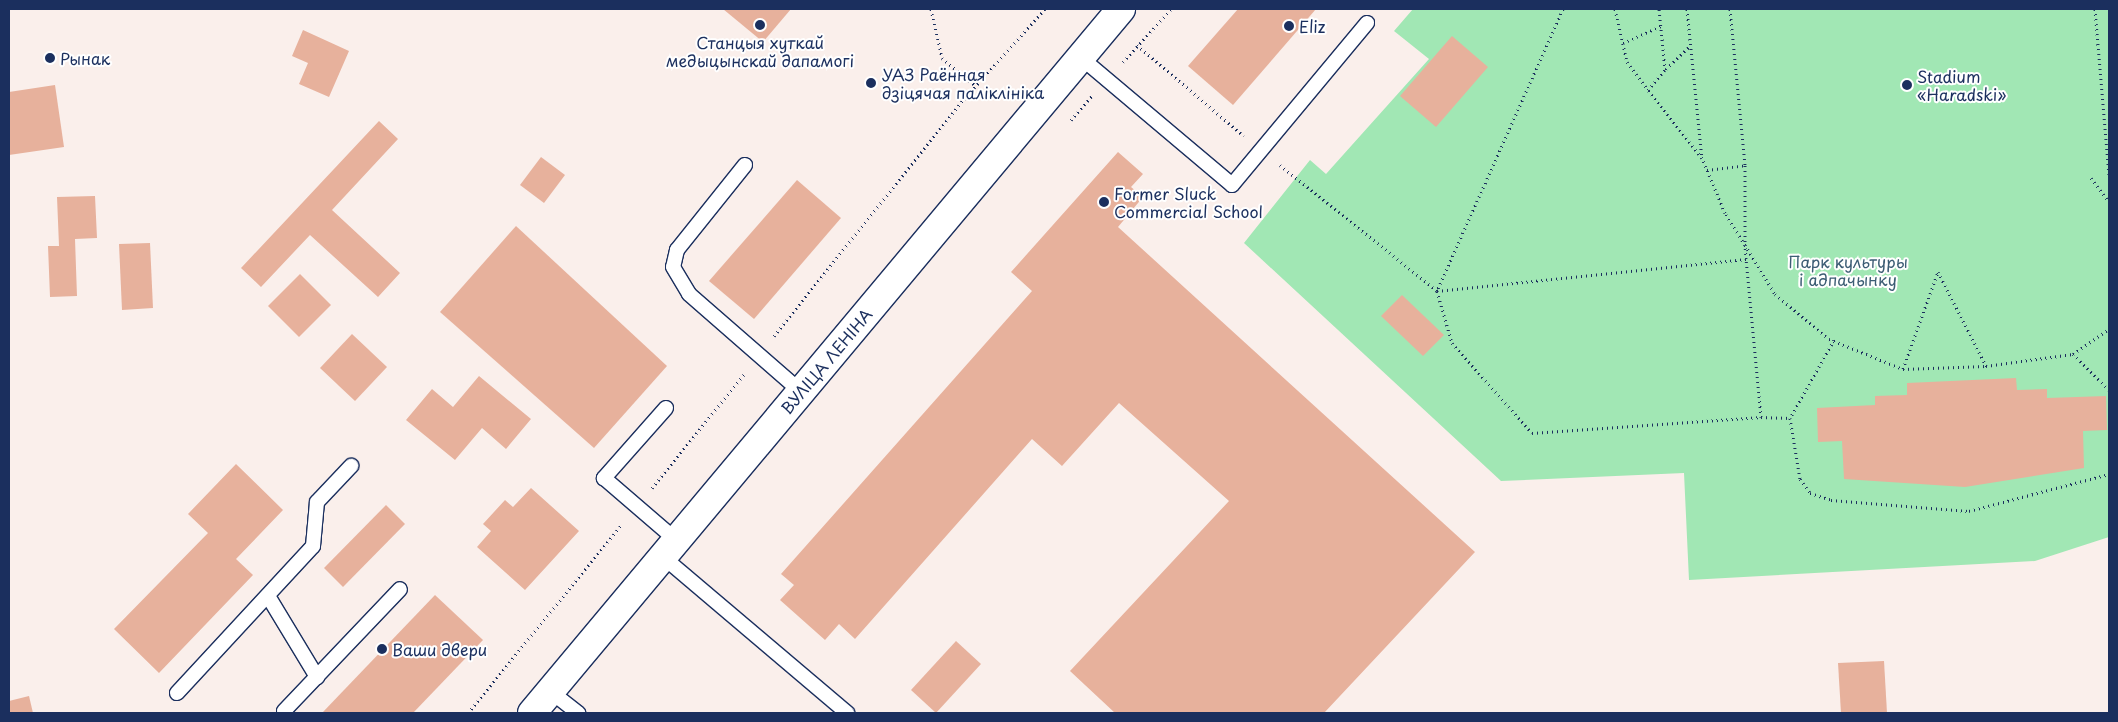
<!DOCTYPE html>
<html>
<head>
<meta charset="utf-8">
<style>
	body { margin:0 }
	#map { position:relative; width:2118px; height:722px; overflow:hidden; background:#faefeb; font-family:"Playpen Sans",sans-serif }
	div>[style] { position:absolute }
	.green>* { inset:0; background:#a1e7b4 }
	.building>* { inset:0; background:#e7b19c }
	.path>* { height:3px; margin-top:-1.5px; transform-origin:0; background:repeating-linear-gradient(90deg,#1b2f5e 0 1px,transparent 0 5px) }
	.roads { filter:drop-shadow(1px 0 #1b2f5e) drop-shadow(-1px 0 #1b2f5e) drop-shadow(0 1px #1b2f5e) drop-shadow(0 -1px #1b2f5e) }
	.lane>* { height:14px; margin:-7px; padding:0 7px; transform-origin:7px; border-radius:7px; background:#fff }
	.secondary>* { height:28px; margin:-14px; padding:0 14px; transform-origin:14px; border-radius:14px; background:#fff }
	.dots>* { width:14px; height:14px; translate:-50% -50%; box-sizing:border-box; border:2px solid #fff; border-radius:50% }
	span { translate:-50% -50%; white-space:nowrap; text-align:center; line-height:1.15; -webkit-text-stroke:4px #fff; paint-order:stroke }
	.poi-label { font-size:16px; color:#1b2f5e }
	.left { translate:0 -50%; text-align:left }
	.park-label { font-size:16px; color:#3c5d74 }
	.street-label { font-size:16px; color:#1b2f5e }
	.frame { position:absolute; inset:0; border:10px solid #1b2f5e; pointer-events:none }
</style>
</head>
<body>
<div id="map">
	<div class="green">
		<i style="clip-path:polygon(1413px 9px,2109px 9px,2109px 537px,2035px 561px,1689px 580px,1684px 473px,1501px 481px,1244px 243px,1310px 160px,1326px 174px,1429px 59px,1394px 31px)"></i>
	</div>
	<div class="building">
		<i style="clip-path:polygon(723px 9px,791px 9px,763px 42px)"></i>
		<i style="clip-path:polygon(1238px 9px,1316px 9px,1233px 105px,1188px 66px)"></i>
		<i style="clip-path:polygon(303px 30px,349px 51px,329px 97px,299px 84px,308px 63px,292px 56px)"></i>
		<i style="clip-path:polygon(1452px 36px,1488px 67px,1436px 127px,1400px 96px)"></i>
		<i style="clip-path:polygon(55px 85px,64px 147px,9px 155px,9px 92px)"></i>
		<i style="clip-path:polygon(379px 121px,398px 139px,332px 210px,400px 273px,378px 297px,310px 235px,261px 287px,241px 268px)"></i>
		<i style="clip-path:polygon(1118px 152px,1143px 174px,1131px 187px,1143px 197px,1118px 227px,1475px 552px,1324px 713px,1115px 713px,1070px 671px,1229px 501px,1119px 403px,1062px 466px,1032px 439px,855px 639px,839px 624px,825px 640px,780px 600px,794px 585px,781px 574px,1032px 291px,1011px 272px)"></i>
		<i style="clip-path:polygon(541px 157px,565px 175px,544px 203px,520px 185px)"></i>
		<i style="clip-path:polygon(797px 180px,841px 218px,754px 319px,709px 281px)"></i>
		<i style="clip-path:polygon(95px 196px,97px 238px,75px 239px,77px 296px,50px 297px,48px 246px,59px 246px,57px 197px)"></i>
		<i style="clip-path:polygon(516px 226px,667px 366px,594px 448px,440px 312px)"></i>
		<i style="clip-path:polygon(150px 243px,153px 308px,122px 310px,119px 244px)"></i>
		<i style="clip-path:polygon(300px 274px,331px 305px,299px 337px,268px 306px)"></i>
		<i style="clip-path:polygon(1402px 295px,1444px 335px,1423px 356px,1381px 316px)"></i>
		<i style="clip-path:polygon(352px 334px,387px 367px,355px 401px,320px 368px)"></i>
		<i style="clip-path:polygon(479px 376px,531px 419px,506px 449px,482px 428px,455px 460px,406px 420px,432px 389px,453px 407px)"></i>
		<i style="clip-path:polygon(2016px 378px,2017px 390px,2047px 389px,2047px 398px,2106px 396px,2107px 430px,2083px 431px,2084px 468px,1965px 487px,1844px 479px,1842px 441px,1818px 442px,1817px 408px,1875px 405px,1875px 396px,1907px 395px,1907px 383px)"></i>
		<i style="clip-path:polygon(236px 464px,283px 510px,236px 559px,253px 575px,159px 673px,114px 629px,208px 533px,188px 514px)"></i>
		<i style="clip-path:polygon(531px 488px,579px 531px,525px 590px,477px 547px,491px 531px,483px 524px,505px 500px,513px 507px)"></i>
		<i style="clip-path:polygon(386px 505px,405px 524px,343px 587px,324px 568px)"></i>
		<i style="clip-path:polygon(435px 595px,483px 640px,413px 713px,322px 713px)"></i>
		<i style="clip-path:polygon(956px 641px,981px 664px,936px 713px,911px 690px)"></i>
		<i style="clip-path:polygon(1884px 661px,1887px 713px,1841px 713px,1838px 663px)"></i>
		<i style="clip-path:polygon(29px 696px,33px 713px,9px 713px,9px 701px)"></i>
	</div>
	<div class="path">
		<i style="left:931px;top:9px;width:50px;rotate:77.3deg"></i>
		<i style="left:942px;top:58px;width:44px;rotate:39.5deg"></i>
		<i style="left:1563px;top:9px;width:309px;rotate:114.1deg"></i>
		<i style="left:1437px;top:291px;width:54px;rotate:73.9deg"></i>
		<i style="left:1452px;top:343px;width:120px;rotate:48.4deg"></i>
		<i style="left:1532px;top:433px;width:230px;rotate:-4deg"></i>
		<i style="left:1761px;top:417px;width:159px;rotate:-95.4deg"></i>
		<i style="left:1615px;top:9px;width:54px;rotate:77.2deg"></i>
		<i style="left:1627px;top:62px;width:35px;rotate:53deg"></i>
		<i style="left:1687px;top:9px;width:150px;rotate:84.3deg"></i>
		<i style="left:1730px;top:9px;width:157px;rotate:84.5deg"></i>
		<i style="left:1745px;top:165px;width:80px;rotate:90deg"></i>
		<i style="left:1745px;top:245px;width:57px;rotate:58.5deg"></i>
		<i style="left:1775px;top:294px;width:70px;rotate:39.8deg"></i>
		<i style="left:1829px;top:339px;width:80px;rotate:22.1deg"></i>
		<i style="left:1903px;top:369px;width:83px;rotate:-2.1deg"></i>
		<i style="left:1986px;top:366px;width:88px;rotate:-7.9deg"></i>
		<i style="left:2073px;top:354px;width:44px;rotate:-34.8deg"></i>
		<i style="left:2095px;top:9px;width:166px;rotate:85.2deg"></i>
		<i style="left:1623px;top:43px;width:42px;rotate:-24.1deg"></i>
		<i style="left:1137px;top:45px;width:140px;rotate:40.4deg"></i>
		<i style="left:1123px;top:62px;width:72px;rotate:-47.8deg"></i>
		<i style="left:1666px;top:69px;width:33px;rotate:-44deg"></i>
		<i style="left:1071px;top:120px;width:32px;rotate:-49deg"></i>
		<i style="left:1280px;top:165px;width:201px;rotate:38.7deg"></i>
		<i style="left:1437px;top:291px;width:311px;rotate:-5.9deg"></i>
		<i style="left:1746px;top:259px;width:14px;rotate:-94deg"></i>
		<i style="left:1745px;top:245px;width:38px;rotate:-122deg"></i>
		<i style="left:1725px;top:213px;width:60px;rotate:-112.7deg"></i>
		<i style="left:1702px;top:158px;width:87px;rotate:-128.5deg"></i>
		<i style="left:1648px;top:90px;width:26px;rotate:-50deg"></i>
		<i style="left:1665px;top:70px;width:61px;rotate:-95.6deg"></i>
		<i style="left:1707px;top:170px;width:38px;rotate:-7deg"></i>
		<i style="left:2091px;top:178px;width:30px;rotate:53deg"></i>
		<i style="left:774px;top:336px;width:304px;rotate:-51.3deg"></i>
		<i style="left:964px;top:99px;width:121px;rotate:-48deg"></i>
		<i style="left:1834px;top:340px;width:90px;rotate:119.4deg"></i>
		<i style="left:1790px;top:418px;width:62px;rotate:80.7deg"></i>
		<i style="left:1800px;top:479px;width:17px;rotate:54deg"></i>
		<i style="left:1810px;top:493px;width:22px;rotate:18deg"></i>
		<i style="left:1831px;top:500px;width:138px;rotate:4.6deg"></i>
		<i style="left:1969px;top:511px;width:145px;rotate:-14.8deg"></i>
		<i style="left:2073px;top:354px;width:51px;rotate:45deg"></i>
		<i style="left:1903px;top:369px;width:103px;rotate:-70.2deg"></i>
		<i style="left:1938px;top:272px;width:106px;rotate:62.9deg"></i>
		<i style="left:1761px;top:417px;width:29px;rotate:2deg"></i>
		<i style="left:652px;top:488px;width:148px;rotate:-51deg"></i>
		<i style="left:468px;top:713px;width:244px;rotate:-50.8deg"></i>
	</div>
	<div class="roads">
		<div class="lane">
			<i style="left:1079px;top:56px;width:200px;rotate:40.1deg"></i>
			<i style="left:1232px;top:185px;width:211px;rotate:-50.2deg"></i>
			<i style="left:745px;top:165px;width:109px;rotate:128.7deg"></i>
			<i style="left:677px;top:250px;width:17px;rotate:103deg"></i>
			<i style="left:673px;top:267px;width:31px;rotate:59deg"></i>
			<i style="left:689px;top:294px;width:147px;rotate:41.1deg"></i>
			<i style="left:666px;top:408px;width:94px;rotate:131.5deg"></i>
			<i style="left:604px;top:478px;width:95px;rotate:40.7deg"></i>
			<i style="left:662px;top:556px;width:243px;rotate:40.3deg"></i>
			<i style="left:268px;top:596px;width:95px;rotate:58.8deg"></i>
			<i style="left:550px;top:691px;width:36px;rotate:38deg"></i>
			<i style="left:177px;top:693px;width:200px;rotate:-47.2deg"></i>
			<i style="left:313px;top:546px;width:44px;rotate:-84.8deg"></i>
			<i style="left:317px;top:502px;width:50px;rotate:-46.6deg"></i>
			<i style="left:284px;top:711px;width:168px;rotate:-46.4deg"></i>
		</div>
		<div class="secondary">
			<i style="left:532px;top:713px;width:918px;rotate:-50.08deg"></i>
		</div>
	</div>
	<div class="dots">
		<i style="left:760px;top:25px;background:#1b2f5e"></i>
		<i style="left:1289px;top:26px;background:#1b2f5e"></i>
		<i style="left:50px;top:58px;background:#1b2f5e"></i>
		<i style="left:871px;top:83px;background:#1b2f5e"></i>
		<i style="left:1907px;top:85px;background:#1b2f5e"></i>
		<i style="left:1104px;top:202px;background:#1b2f5e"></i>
		<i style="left:382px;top:649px;background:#1b2f5e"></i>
	</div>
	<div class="poi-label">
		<span class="left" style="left:1299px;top:26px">Eliz</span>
		<span style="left:760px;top:51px">Станцыя хуткай<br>медыцынскай дапамогі</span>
		<span class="left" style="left:60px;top:58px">Рынак</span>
		<span class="left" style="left:882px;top:83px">УАЗ Раённая<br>дзіцячая паліклініка</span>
		<span class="left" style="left:1917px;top:85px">Stadium<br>«Haradski»</span>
		<span class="left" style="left:1114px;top:202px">Former Sluck<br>Commercial School</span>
		<span class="left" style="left:392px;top:649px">Ваши двери</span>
	</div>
	<div class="park-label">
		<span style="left:1848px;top:270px">Парк культуры<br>і адпачынку</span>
	</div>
	<div class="street-label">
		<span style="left:826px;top:361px;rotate:-50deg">ВУЛІЦА ЛЕНІНА</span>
	</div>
	<div class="frame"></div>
</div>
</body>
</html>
